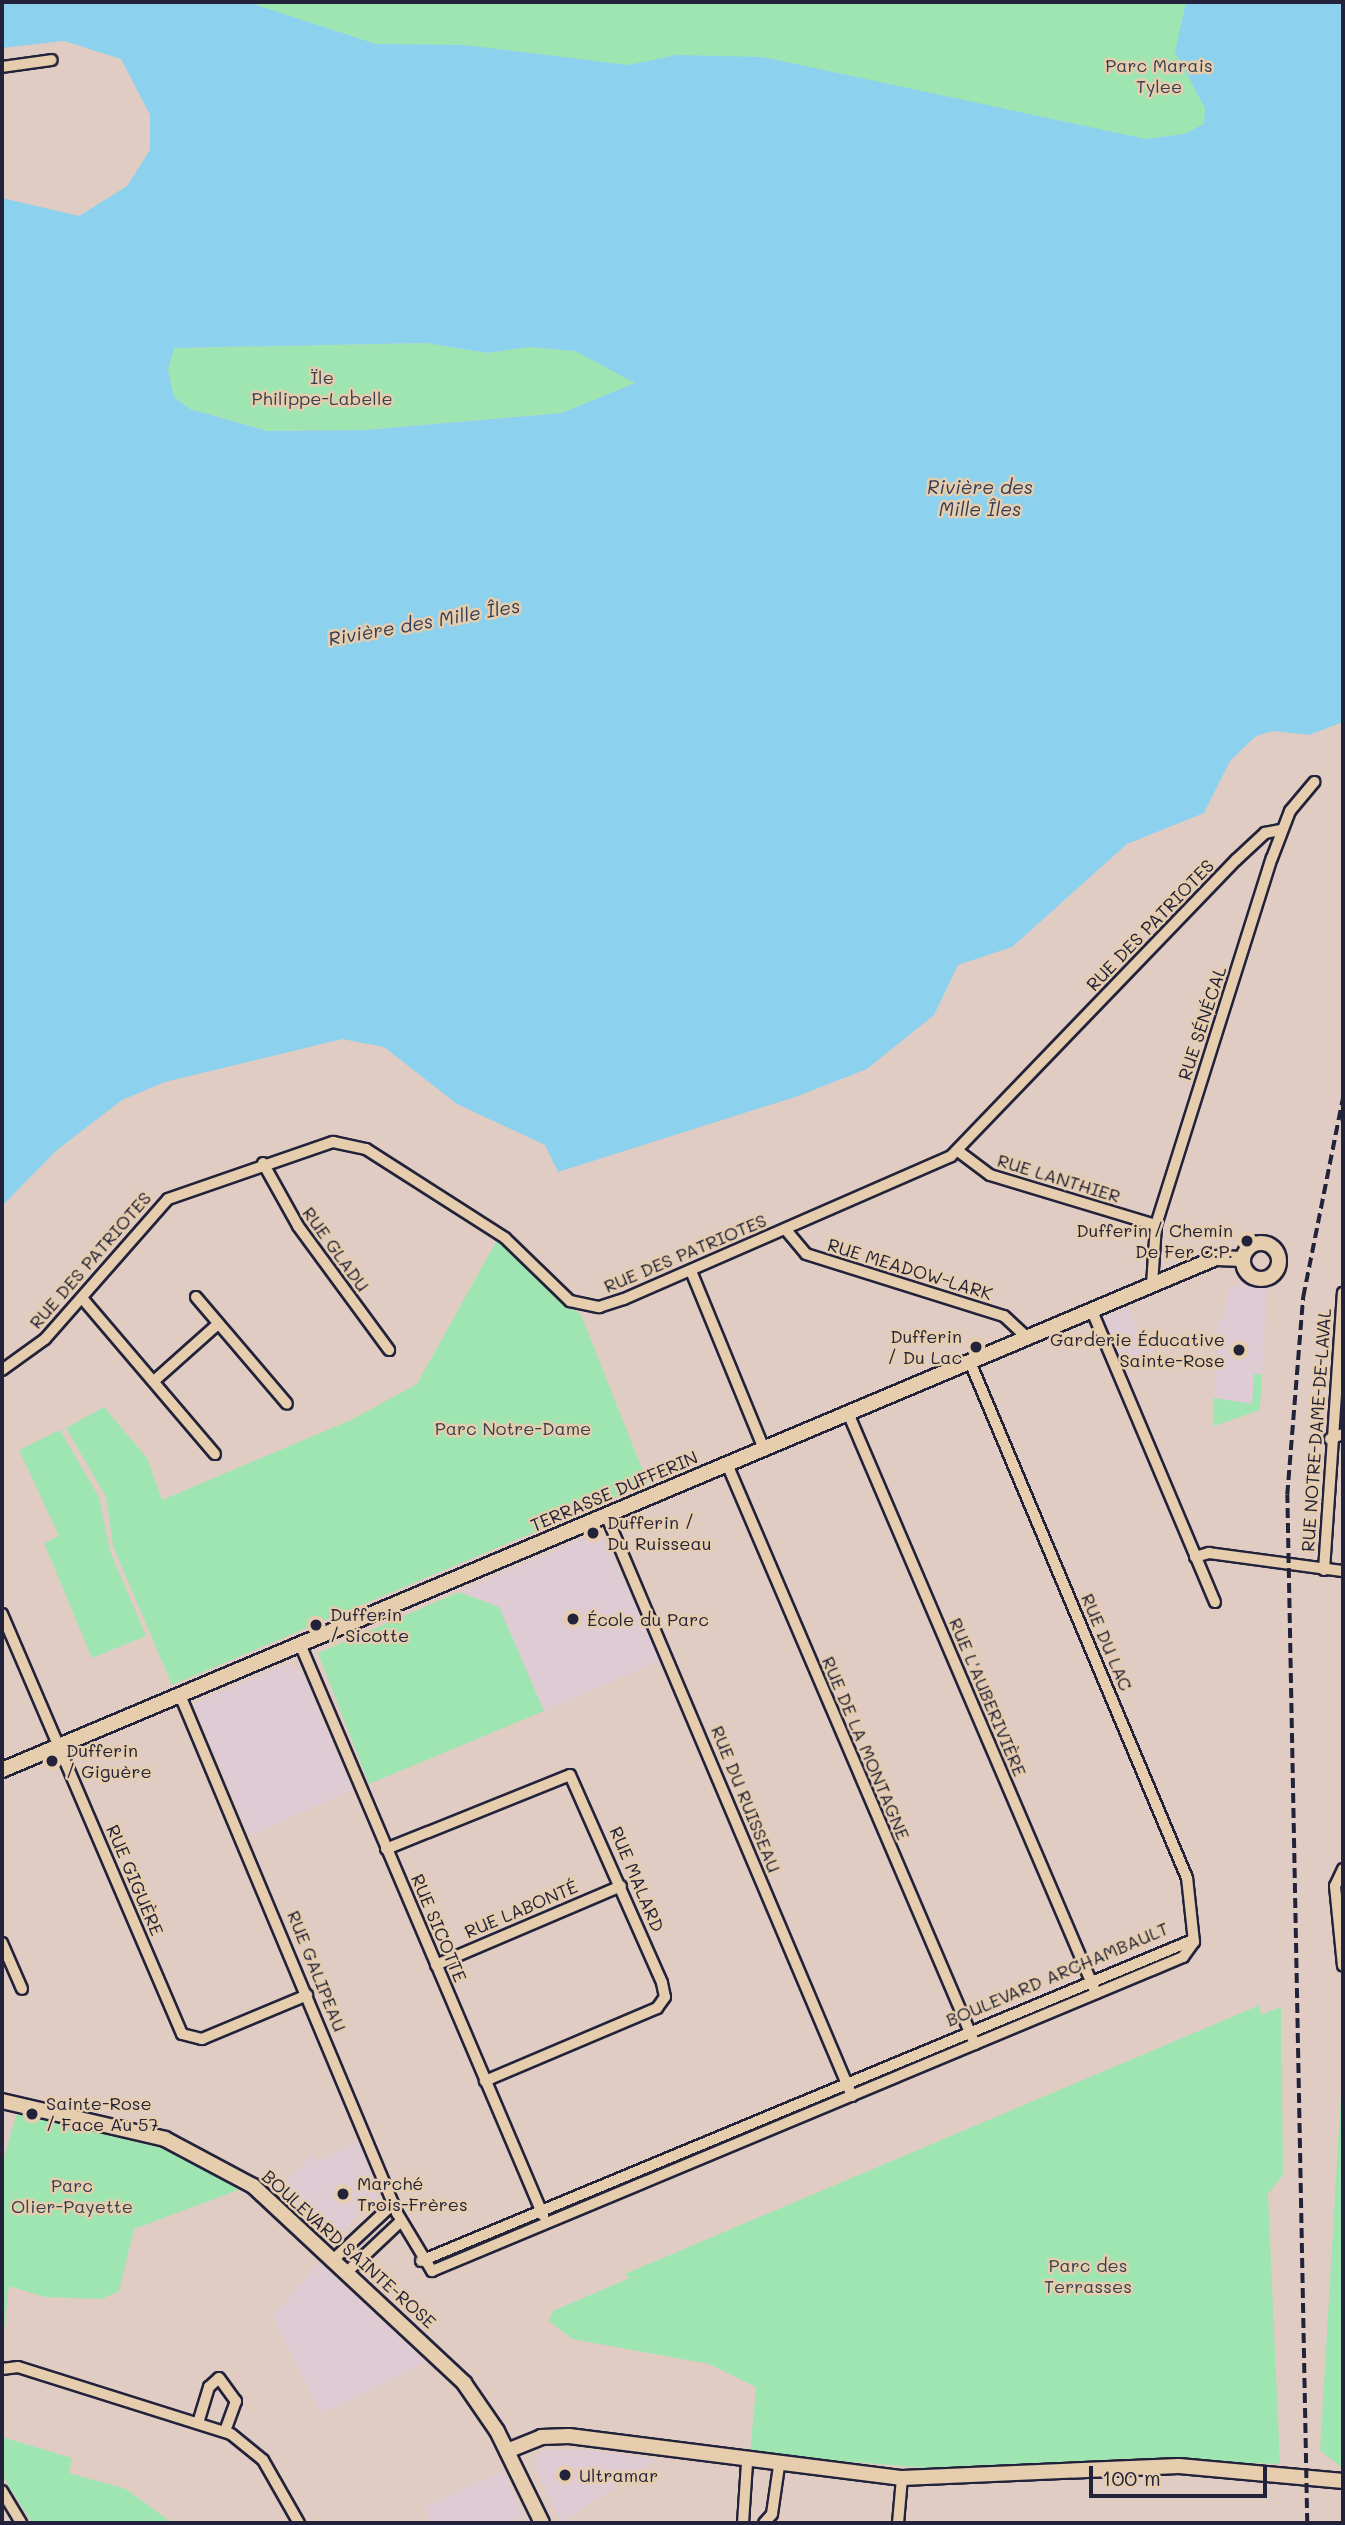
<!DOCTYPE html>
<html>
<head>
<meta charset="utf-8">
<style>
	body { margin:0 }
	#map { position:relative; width:1345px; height:2525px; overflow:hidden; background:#e1ccc4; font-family:Mali,sans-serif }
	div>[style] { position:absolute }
	.built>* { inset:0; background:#decbd4 }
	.green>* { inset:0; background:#9fe5b2 }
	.water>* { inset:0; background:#8cd2ee }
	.roads { filter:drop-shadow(2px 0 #22223b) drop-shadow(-2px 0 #22223b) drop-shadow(0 2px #22223b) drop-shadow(0 -2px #22223b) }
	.minor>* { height:10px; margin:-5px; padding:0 5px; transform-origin:5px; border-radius:5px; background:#e5cdae }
	.tertiary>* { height:14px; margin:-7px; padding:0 7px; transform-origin:7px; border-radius:7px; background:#e5cdae }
	.tertiary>.ring { margin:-7px; padding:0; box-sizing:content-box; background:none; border:14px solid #e5cdae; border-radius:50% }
	.rail>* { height:3.5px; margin-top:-1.75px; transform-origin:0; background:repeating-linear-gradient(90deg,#22223b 0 10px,transparent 0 15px) }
	.dots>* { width:19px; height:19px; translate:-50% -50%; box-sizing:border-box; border:4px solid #e5cdae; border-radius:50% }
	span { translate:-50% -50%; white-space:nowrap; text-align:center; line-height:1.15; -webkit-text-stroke:5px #e5cdae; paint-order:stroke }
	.park-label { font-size:18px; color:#353f4d }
	.street-label { font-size:18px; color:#22223b }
	.poi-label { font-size:18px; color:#22223b }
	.right { translate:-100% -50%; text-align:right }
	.left { translate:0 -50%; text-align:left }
	.water-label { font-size:19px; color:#323c56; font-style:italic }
	.frame { position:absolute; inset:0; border:4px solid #22223b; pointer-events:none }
	.scale { position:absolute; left:1089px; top:2466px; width:178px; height:32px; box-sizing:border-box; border:4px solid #22223b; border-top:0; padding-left:9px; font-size:21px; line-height:24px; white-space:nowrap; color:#22223b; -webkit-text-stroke:5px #e5cdae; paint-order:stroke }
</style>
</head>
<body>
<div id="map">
	<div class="built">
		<i style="clip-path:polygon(1241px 1279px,1267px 1287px,1260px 1410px,1214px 1426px,1218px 1319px,1224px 1319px,1229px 1285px,1239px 1287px)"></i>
		<i style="clip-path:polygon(1128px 1308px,1143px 1342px,1161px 1334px,1165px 1345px,1122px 1364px,1103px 1318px)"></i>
		<i style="clip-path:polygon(600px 1531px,661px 1660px,544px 1711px,499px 1608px,459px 1592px)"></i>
		<i style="clip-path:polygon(289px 1663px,302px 1672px,352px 1790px,250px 1836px,194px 1704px)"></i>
		<i style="clip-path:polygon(360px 2142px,378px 2197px,336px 2238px,278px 2191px,312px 2154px,317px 2160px)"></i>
		<i style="clip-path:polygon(319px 2262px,426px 2362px,322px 2414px,273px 2317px)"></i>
		<i style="clip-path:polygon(542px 2450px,591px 2450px,656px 2460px,561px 2523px,533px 2462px)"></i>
		<i style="clip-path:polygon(502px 2471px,524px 2516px,509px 2523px,431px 2523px,424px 2507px)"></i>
	</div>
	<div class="green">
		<i style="clip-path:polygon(157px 2px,1343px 2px,1221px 148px,338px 46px)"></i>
		<i style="clip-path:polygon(426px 343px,488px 353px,528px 347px,575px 351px,636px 383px,562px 413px,365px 430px,267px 431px,190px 409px,174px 397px,168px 370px,173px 348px)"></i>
		<i style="clip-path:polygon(497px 1240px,581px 1315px,648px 1484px,172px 1685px,113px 1546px,106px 1497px,66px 1428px,104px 1407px,147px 1458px,162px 1500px,351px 1420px,417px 1384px)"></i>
		<i style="clip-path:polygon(1254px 1374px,1262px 1374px,1260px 1410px,1214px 1426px,1214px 1398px,1252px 1404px)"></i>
		<i style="clip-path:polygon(60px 1430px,99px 1497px,110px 1551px,146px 1636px,92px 1658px,44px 1543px,59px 1536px,19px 1450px)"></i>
		<i style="clip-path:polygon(459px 1592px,499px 1607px,544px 1711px,369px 1784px,318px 1653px)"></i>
		<i style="clip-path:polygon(1260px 2005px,1261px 2015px,1281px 2007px,1283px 2175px,1268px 2194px,1280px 2464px,1129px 2459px,954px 2470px,750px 2454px,756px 2387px,709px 2364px,572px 2339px,549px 2321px,553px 2311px,630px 2278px,625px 2274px)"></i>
		<i style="clip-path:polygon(1342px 2077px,1343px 2077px,1343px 2469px,1320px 2450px)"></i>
		<i style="clip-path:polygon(17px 2113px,161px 2148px,241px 2189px,134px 2229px,119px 2291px,102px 2299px,45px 2297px,9px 2286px,2px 2349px,2px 2164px)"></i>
		<i style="clip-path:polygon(2px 2437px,72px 2458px,69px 2473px,126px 2489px,172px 2523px,32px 2523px,2px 2475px)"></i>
	</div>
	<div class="water">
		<i style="clip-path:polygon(evenodd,2px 2px,247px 2px,376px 44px,464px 45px,629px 65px,676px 55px,763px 57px,1146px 139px,1184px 134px,1204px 124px,1205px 108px,1175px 52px,1186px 2px,1343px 2px,1343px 722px,1309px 735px,1273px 731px,1256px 736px,1230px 761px,1204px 813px,1127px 844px,1012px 947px,958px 965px,934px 1015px,867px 1069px,798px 1096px,558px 1172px,545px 1145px,457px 1104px,384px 1047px,342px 1039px,165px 1082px,122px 1100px,57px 1150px,2px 1206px,2px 198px,79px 216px,127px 186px,150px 150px,150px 115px,121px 59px,64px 41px,2px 48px,2px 2px,426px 343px,488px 353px,528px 347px,575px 351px,635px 383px,562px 413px,365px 430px,267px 431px,190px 409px,174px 397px,168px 370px,174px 348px,426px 343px)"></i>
	</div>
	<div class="roads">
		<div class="minor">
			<i style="left:2px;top:67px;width:50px;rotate:-8deg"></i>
			<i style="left:958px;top:1151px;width:40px;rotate:37deg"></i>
			<i style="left:990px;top:1175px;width:173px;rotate:16.8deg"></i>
			<i style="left:263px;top:1163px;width:72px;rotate:60.9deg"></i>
			<i style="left:298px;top:1226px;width:154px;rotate:53.7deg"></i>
			<i style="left:786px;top:1230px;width:31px;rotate:50deg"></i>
			<i style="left:806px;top:1254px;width:207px;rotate:17.4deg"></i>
			<i style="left:1004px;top:1316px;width:33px;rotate:43deg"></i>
			<i style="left:691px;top:1271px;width:192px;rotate:67.7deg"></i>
			<i style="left:1152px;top:1285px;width:60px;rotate:-86.2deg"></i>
			<i style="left:1156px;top:1225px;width:385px;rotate:-72.5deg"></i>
			<i style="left:1272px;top:858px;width:50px;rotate:-69deg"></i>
			<i style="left:1290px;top:811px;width:38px;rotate:-50deg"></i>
			<i style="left:196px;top:1297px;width:140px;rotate:49.6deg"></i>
			<i style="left:82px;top:1298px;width:205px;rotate:49.6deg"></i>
			<i style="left:1092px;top:1311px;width:316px;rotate:67.1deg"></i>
			<i style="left:2px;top:1370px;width:53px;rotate:-35.8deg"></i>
			<i style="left:45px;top:1339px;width:186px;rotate:-48.7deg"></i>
			<i style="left:168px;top:1199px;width:175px;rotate:-19.1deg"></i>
			<i style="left:333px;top:1142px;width:34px;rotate:12deg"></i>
			<i style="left:366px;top:1149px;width:165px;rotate:32.6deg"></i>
			<i style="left:505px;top:1238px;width:91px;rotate:44.1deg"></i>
			<i style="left:570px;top:1301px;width:30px;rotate:12deg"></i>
			<i style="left:599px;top:1307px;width:26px;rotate:-18deg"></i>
			<i style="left:624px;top:1299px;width:357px;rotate:-23.6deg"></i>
			<i style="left:951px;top:1156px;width:411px;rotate:-46.1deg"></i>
			<i style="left:1236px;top:860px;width:40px;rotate:-43deg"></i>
			<i style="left:1265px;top:833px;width:16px;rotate:-11deg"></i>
			<i style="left:154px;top:1381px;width:86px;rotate:-41.7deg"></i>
			<i style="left:848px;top:1413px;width:631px;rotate:66.85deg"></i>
			<i style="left:1330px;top:1439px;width:14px;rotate:-21deg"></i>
			<i style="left:727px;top:1464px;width:631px;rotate:66.85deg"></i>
			<i style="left:606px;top:1515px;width:631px;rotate:67.05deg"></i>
			<i style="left:1195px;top:1557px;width:15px;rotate:-16deg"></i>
			<i style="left:1209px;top:1553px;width:135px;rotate:7.7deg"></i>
			<i style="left:1324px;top:1570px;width:278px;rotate:-86.1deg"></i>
			<i style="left:2px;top:1614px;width:457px;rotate:66.8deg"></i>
			<i style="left:182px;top:2034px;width:21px;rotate:14deg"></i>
			<i style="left:202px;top:2039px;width:114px;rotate:-22.7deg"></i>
			<i style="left:300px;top:1644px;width:621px;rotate:66.95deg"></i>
			<i style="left:180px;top:1695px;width:562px;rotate:67.27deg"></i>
			<i style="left:397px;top:2213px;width:68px;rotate:58.9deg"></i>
			<i style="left:432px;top:2271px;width:814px;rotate:-22.69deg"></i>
			<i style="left:1183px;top:1957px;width:19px;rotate:-54deg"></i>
			<i style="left:1194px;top:1942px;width:64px;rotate:-96.2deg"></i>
			<i style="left:1187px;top:1878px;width:560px;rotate:-112.81deg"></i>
			<i style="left:386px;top:1849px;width:198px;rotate:-21.9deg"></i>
			<i style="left:570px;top:1775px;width:227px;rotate:66.1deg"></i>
			<i style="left:662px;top:1983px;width:14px;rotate:78deg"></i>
			<i style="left:665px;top:1997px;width:14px;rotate:126deg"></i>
			<i style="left:657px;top:2008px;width:187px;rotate:157deg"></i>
			<i style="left:1343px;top:1869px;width:19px;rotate:115deg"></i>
			<i style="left:1335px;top:1886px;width:80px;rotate:84.3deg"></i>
			<i style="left:2px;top:1943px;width:50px;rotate:66.5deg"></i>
			<i style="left:436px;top:1965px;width:201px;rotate:-23.1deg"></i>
			<i style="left:334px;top:2259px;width:81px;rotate:-43deg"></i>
			<i style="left:421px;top:2261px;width:836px;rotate:-22.58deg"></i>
			<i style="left:348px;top:2271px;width:73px;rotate:-43.3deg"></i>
			<i style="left:2px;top:2369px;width:16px;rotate:-7deg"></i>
			<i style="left:18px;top:2367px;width:223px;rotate:17.5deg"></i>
			<i style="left:231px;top:2434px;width:41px;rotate:39.1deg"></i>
			<i style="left:263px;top:2460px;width:73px;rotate:60.3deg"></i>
			<i style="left:198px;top:2423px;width:38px;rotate:-73deg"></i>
			<i style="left:209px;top:2387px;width:13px;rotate:-42deg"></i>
			<i style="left:219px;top:2378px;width:29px;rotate:54deg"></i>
			<i style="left:236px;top:2401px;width:32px;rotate:110deg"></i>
			<i style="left:2px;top:2491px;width:37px;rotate:59deg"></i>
			<i style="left:743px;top:2523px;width:61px;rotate:-86.2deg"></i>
			<i style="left:764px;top:2523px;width:12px;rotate:-48deg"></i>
			<i style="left:772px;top:2514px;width:49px;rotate:-81.7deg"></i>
			<i style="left:898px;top:2523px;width:45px;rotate:-84.9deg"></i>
		</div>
		<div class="tertiary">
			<i class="ring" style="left:1243px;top:1243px;width:22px;height:22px"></i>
			<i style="left:2px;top:1770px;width:1318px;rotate:-22.87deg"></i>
			<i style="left:1216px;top:1258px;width:27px;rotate:2deg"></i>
			<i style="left:2px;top:2101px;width:167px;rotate:13.1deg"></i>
			<i style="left:165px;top:2139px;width:100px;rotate:28.1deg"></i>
			<i style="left:253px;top:2186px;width:289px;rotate:43deg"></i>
			<i style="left:464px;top:2383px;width:58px;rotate:55.5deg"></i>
			<i style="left:497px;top:2431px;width:102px;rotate:63.9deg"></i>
			<i style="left:507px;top:2451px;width:37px;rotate:-22deg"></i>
			<i style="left:541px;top:2437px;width:28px;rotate:-2deg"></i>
			<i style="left:569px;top:2436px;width:336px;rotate:7.2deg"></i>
			<i style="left:902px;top:2478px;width:277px;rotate:-2.5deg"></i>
			<i style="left:1179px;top:2466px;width:165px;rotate:5.2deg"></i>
		</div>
	</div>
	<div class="rail">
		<i style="left:1307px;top:2523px;width:1028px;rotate:-91.11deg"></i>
		<i style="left:1287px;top:1495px;width:199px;rotate:-85.4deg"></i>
		<i style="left:1303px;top:1297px;width:204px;rotate:-78.7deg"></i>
	</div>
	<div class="dots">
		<i style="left:1247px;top:1241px;background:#22223b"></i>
		<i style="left:976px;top:1347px;background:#22223b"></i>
		<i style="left:1239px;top:1350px;background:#22223b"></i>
		<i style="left:593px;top:1533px;background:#22223b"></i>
		<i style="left:573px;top:1619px;background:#22223b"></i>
		<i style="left:316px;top:1625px;background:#22223b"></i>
		<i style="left:52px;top:1761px;background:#22223b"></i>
		<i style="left:32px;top:2114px;background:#22223b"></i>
		<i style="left:343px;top:2194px;background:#22223b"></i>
		<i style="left:565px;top:2475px;background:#22223b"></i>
	</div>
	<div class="park-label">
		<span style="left:1159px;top:76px">Parc Marais<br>Tylee</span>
		<span style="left:322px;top:388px">Ïle<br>Philippe-Labelle</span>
		<span style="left:513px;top:1428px">Parc Notre-Dame</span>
		<span style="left:72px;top:2196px">Parc<br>Olier-Payette</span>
		<span style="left:1088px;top:2276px">Parc des<br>Terrasses</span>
	</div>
	<div class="street-label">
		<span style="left:1150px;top:925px;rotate:-46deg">RUE DES PATRIOTES</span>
		<span style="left:1202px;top:1023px;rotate:-72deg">RUE SÉNÉCAL</span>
		<span style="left:1059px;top:1178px;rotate:17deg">RUE LANTHIER</span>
		<span style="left:336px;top:1249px;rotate:54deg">RUE GLADU</span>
		<span style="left:685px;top:1253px;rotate:-23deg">RUE DES PATRIOTES</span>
		<span style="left:90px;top:1260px;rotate:-49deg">RUE DES PATRIOTES</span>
		<span style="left:910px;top:1269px;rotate:17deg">RUE MEADOW-LARK</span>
		<span style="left:1316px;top:1430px;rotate:-86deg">RUE NOTRE-DAME-DE-LAVAL</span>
		<span style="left:614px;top:1491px;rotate:-23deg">TERRASSE DUFFERIN</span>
		<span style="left:1107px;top:1642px;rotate:67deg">RUE DU LAC</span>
		<span style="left:988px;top:1697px;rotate:67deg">RUE L'AUBERIVIÈRE</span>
		<span style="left:866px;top:1748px;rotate:67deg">RUE DE LA MONTAGNE</span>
		<span style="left:746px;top:1799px;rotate:68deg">RUE DU RUISSEAU</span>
		<span style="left:637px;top:1879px;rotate:67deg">RUE MALARD</span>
		<span style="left:135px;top:1880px;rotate:67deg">RUE GIGUÈRE</span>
		<span style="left:521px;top:1909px;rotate:-23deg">RUE LABONTÉ</span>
		<span style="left:439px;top:1928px;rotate:67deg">RUE SICOTTE</span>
		<span style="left:317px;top:1971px;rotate:68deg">RUE GALIPEAU</span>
		<span style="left:1057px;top:1974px;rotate:-23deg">BOULEVARD ARCHAMBAULT</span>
		<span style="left:349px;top:2249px;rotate:42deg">BOULEVARD SAINTE-ROSE</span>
	</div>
	<div class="poi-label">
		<span class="right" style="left:1233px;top:1241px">Dufferin / Chemin<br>De Fer C.P.</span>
		<span class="right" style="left:962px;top:1347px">Dufferin<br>/ Du Lac</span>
		<span class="right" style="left:1225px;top:1350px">Garderie Éducative<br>Sainte-Rose</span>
		<span class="left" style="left:607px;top:1533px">Dufferin /<br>Du Ruisseau</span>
		<span class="left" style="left:330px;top:1625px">Dufferin<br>/ Sicotte</span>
		<span class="left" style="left:587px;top:1619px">École du Parc</span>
		<span class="left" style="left:66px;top:1761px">Dufferin<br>/ Giguère</span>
		<span class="left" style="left:46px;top:2114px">Sainte-Rose<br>/ Face Au 57</span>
		<span class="left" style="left:357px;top:2194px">Marché<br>Trois-Frères</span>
		<span class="left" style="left:579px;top:2475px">Ultramar</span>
	</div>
	<div class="water-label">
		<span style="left:980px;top:498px">Rivière des<br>Mille Îles</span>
		<span style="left:424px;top:622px;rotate:-10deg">Rivière des Mille Îles</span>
	</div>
	<div class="frame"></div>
	<div class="scale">100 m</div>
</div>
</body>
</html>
